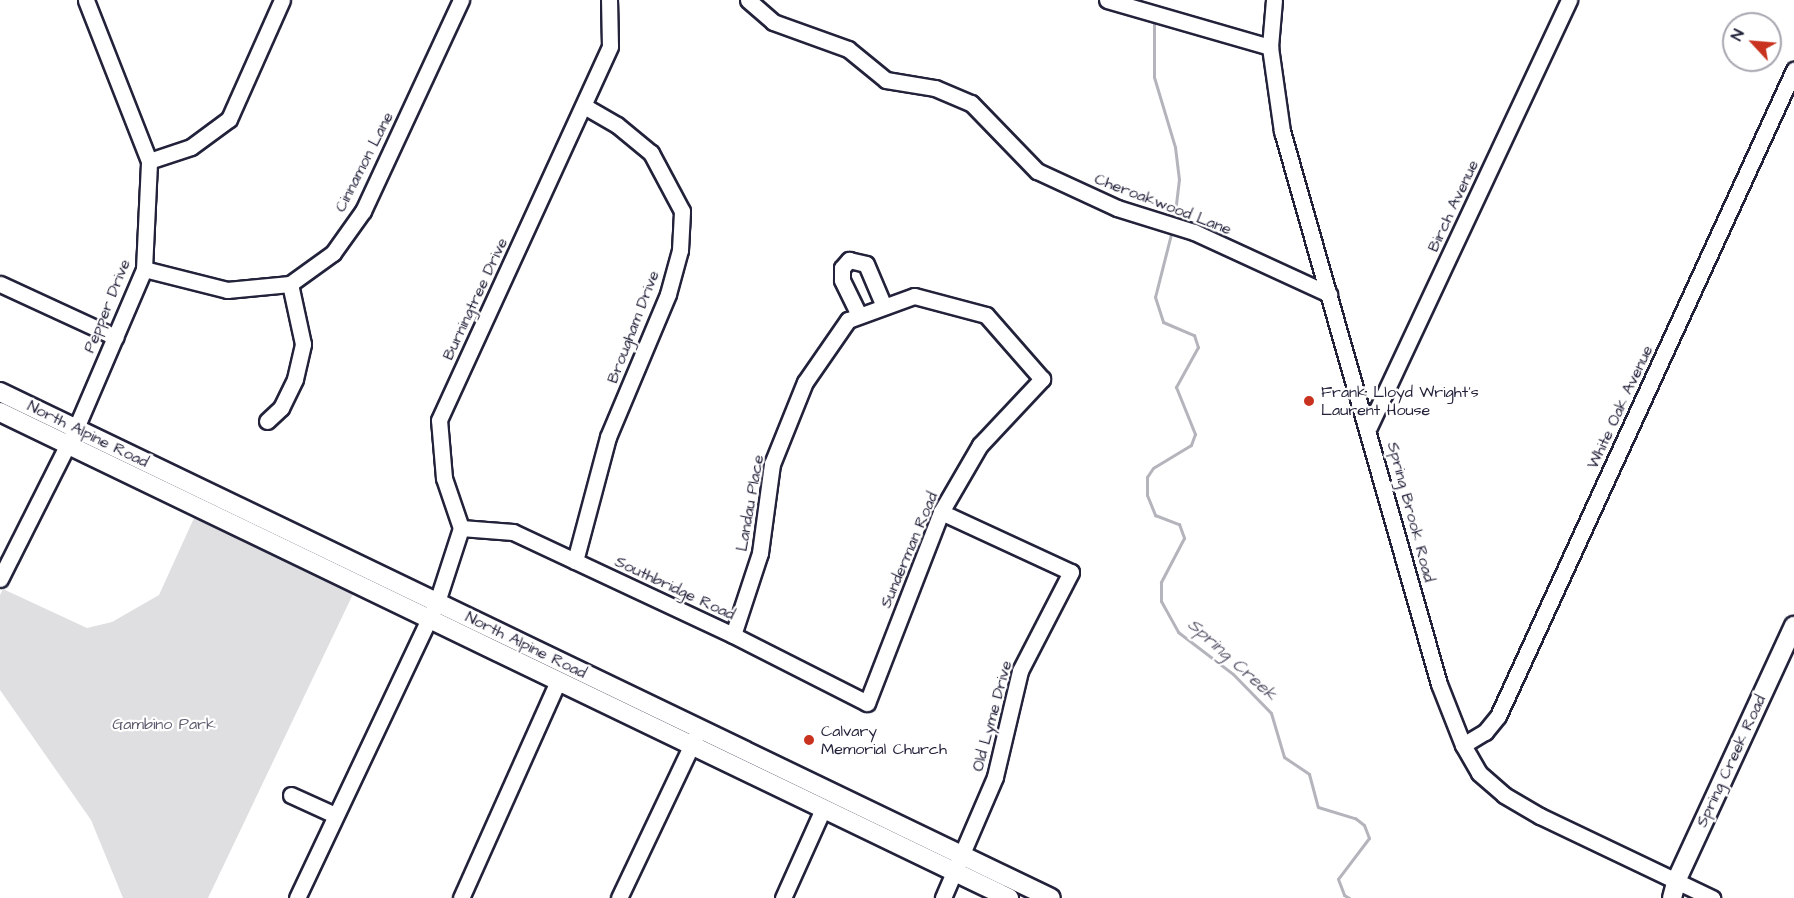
<!DOCTYPE html>
<html>
<head>
<meta charset="utf-8">
<style>
	body { margin:0 }
	#map { position:relative; width:1794px; height:898px; overflow:hidden; background:#fff; font-family:"Architects Daughter",sans-serif }
	div>[style] { position:absolute }
	.green>* { inset:0; background:#dfdfe2 }
	.stream>* { height:3px; margin:-1.5px; padding:0 1.5px; transform-origin:1.5px; border-radius:1.5px; background:#b4b4bc }
	.roads { filter:drop-shadow(2px 0 #22223b) drop-shadow(-2px 0 #22223b) drop-shadow(0 2px #22223b) drop-shadow(0 -2px #22223b) }
	.minor>* { height:15px; margin:-7.5px; padding:0 7.5px; transform-origin:7.5px; border-radius:7.5px; background:#fff }
	.major>* { height:18px; margin:-9px; padding:0 9px; transform-origin:9px; border-radius:9px; background:#fff }
	.dots>* { width:16px; height:16px; translate:-50% -50%; box-sizing:border-box; border:3px solid #fff; border-radius:50% }
	span { translate:-50% -50%; white-space:nowrap; text-align:center; line-height:1.15; -webkit-text-stroke:4.5px #fff; paint-order:stroke }
	.street-label { font-size:16px; color:#22223b }
	.poi-label { font-size:16px; color:#22223b }
	.left { translate:0 -50%; text-align:left }
	.park-label { font-size:16px; color:#5b5b6d }
	.water-label { font-size:18px; color:#5c5c6f; font-style:italic }
	.north { position:absolute; left:1722px; top:12px; width:60px; height:60px; box-sizing:border-box; background:#fff; border:2px solid #a7a7b1; border-radius:50%; rotate:296deg; font-size:16px; font-weight:700; line-height:24px; text-align:center; color:#22223b }
	.north::after { content:''; display:block; margin:auto; width:21px; height:27px; background:#c8321e; clip-path:polygon(50% 0,100% 100%,50% 72%,0 100%) }
</style>
</head>
<body>
<div id="map">
	<div class="green">
		<i style="clip-path:polygon(194px 518px,354px 592px,208px 898px,123px 898px,91px 820px,0 690px,0 595px,3px 589px,87px 628px,112px 622px,159px 595px)"></i>
	</div>
	<div class="stream">
		<i style="left:1154px;top:19px;width:58px;rotate:90deg"></i>
		<i style="left:1154px;top:77px;width:73px;rotate:73.3deg"></i>
		<i style="left:1175px;top:147px;width:32px;rotate:83deg"></i>
		<i style="left:1179px;top:179px;width:42px;rotate:96.8deg"></i>
		<i style="left:1172px;top:230px;width:69px;rotate:104.2deg"></i>
		<i style="left:1155px;top:297px;width:26px;rotate:72deg"></i>
		<i style="left:1163px;top:322px;width:34px;rotate:23deg"></i>
		<i style="left:1194px;top:335px;width:13px;rotate:72deg"></i>
		<i style="left:1198px;top:347px;width:46px;rotate:118.8deg"></i>
		<i style="left:1176px;top:387px;width:51px;rotate:68deg"></i>
		<i style="left:1195px;top:434px;width:12px;rotate:110deg"></i>
		<i style="left:1191px;top:445px;width:44px;rotate:148.8deg"></i>
		<i style="left:1153px;top:468px;width:11px;rotate:124deg"></i>
		<i style="left:1147px;top:477px;width:18px;rotate:90deg"></i>
		<i style="left:1147px;top:495px;width:22px;rotate:68deg"></i>
		<i style="left:1155px;top:515px;width:26px;rotate:21deg"></i>
		<i style="left:1179px;top:524px;width:15px;rotate:70deg"></i>
		<i style="left:1184px;top:538px;width:50px;rotate:117.6deg"></i>
		<i style="left:1161px;top:582px;width:19px;rotate:90deg"></i>
		<i style="left:1161px;top:601px;width:35px;rotate:61deg"></i>
		<i style="left:1178px;top:632px;width:69px;rotate:37.4deg"></i>
		<i style="left:1233px;top:674px;width:54px;rotate:45.7deg"></i>
		<i style="left:1271px;top:713px;width:46px;rotate:73.5deg"></i>
		<i style="left:1284px;top:757px;width:30px;rotate:34deg"></i>
		<i style="left:1309px;top:774px;width:34px;rotate:75deg"></i>
		<i style="left:1318px;top:807px;width:39px;rotate:17deg"></i>
		<i style="left:1355px;top:818px;width:11px;rotate:38deg"></i>
		<i style="left:1364px;top:825px;width:14px;rotate:69deg"></i>
		<i style="left:1369px;top:838px;width:51px;rotate:127.1deg"></i>
		<i style="left:1338px;top:879px;width:17px;rotate:69deg"></i>
		<i style="left:1344px;top:895px;width:6px;rotate:31deg"></i>
	</div>
	<div class="roads">
		<div class="minor">
			<i style="left:748px;top:0;width:33px;rotate:41deg"></i>
			<i style="left:773px;top:22px;width:80px;rotate:19.8deg"></i>
			<i style="left:848px;top:49px;width:49px;rotate:39.2deg"></i>
			<i style="left:886px;top:80px;width:50px;rotate:9.3deg"></i>
			<i style="left:935px;top:88px;width:39px;rotate:23deg"></i>
			<i style="left:971px;top:103px;width:95px;rotate:45.9deg"></i>
			<i style="left:1037px;top:171px;width:88px;rotate:24.8deg"></i>
			<i style="left:1117px;top:208px;width:81px;rotate:17.3deg"></i>
			<i style="left:1194px;top:232px;width:149px;rotate:24.7deg"></i>
			<i style="left:1107px;top:0;width:170px;rotate:16.1deg"></i>
			<i style="left:1274px;top:0;width:47px;rotate:94.9deg"></i>
			<i style="left:1270px;top:47px;width:85px;rotate:81.9deg"></i>
			<i style="left:1282px;top:131px;width:575px;rotate:74.15deg"></i>
			<i style="left:1439px;top:684px;width:66px;rotate:68.5deg"></i>
			<i style="left:1463px;top:745px;width:32px;rotate:60deg"></i>
			<i style="left:1479px;top:773px;width:33px;rotate:41deg"></i>
			<i style="left:1504px;top:795px;width:42px;rotate:30.3deg"></i>
			<i style="left:1540px;top:816px;width:191px;rotate:25.5deg"></i>
			<i style="left:149px;top:161px;width:44px;rotate:-18.4deg"></i>
			<i style="left:191px;top:147px;width:47px;rotate:-36.4deg"></i>
			<i style="left:229px;top:119px;width:130px;rotate:-66deg"></i>
			<i style="left:144px;top:269px;width:86px;rotate:14.2deg"></i>
			<i style="left:227px;top:290px;width:63px;rotate:-5.4deg"></i>
			<i style="left:290px;top:284px;width:53px;rotate:-35.8deg"></i>
			<i style="left:333px;top:253px;width:52px;rotate:-54.5deg"></i>
			<i style="left:363px;top:211px;width:233px;rotate:-65.1deg"></i>
			<i style="left:0;top:284px;width:127px;rotate:24.7deg"></i>
			<i style="left:859px;top:315px;width:39px;rotate:-116deg"></i>
			<i style="left:842px;top:280px;width:12px;rotate:-90deg"></i>
			<i style="left:842px;top:268px;width:11px;rotate:-49deg"></i>
			<i style="left:849px;top:260px;width:17px;rotate:13deg"></i>
			<i style="left:866px;top:264px;width:43px;rotate:67deg"></i>
			<i style="left:267px;top:421px;width:19px;rotate:-43deg"></i>
			<i style="left:281px;top:408px;width:32px;rotate:-64deg"></i>
			<i style="left:295px;top:379px;width:36px;rotate:-77deg"></i>
			<i style="left:303px;top:344px;width:61px;rotate:-102.2deg"></i>
			<i style="left:1369px;top:427px;width:472px;rotate:-64.9deg"></i>
			<i style="left:941px;top:512px;width:143px;rotate:24.8deg"></i>
			<i style="left:1071px;top:572px;width:111px;rotate:117.3deg"></i>
			<i style="left:1020px;top:671px;width:109px;rotate:103.3deg"></i>
			<i style="left:995px;top:777px;width:132px;rotate:113.3deg"></i>
			<i style="left:461px;top:528px;width:52px;rotate:4.4deg"></i>
			<i style="left:513px;top:532px;width:243px;rotate:25.1deg"></i>
			<i style="left:733px;top:635px;width:150px;rotate:26.9deg"></i>
			<i style="left:867px;top:703px;width:205px;rotate:-68.8deg"></i>
			<i style="left:941px;top:512px;width:78px;rotate:-59.8deg"></i>
			<i style="left:980px;top:445px;width:91px;rotate:-46.8deg"></i>
			<i style="left:1042px;top:379px;width:85px;rotate:-131.2deg"></i>
			<i style="left:986px;top:315px;width:74px;rotate:-165.2deg"></i>
			<i style="left:914px;top:296px;width:70px;rotate:160deg"></i>
			<i style="left:848px;top:320px;width:75px;rotate:124.7deg"></i>
			<i style="left:805px;top:382px;width:88px;rotate:111.9deg"></i>
			<i style="left:772px;top:464px;width:90px;rotate:97.7deg"></i>
			<i style="left:760px;top:553px;width:86px;rotate:108.2deg"></i>
			<i style="left:575px;top:561px;width:128px;rotate:-75.1deg"></i>
			<i style="left:608px;top:437px;width:155px;rotate:-67.2deg"></i>
			<i style="left:668px;top:294px;width:46px;rotate:-74.7deg"></i>
			<i style="left:680px;top:250px;width:39px;rotate:-87deg"></i>
			<i style="left:682px;top:211px;width:66px;rotate:-118.1deg"></i>
			<i style="left:651px;top:153px;width:44px;rotate:-140.5deg"></i>
			<i style="left:617px;top:125px;width:38px;rotate:-150deg"></i>
			<i style="left:0;top:579px;width:169px;rotate:-63.3deg"></i>
			<i style="left:76px;top:428px;width:173px;rotate:-66.8deg"></i>
			<i style="left:144px;top:269px;width:108px;rotate:-87.3deg"></i>
			<i style="left:149px;top:161px;width:173px;rotate:-111.4deg"></i>
			<i style="left:1463px;top:745px;width:26px;rotate:-31deg"></i>
			<i style="left:1485px;top:732px;width:21px;rotate:-51deg"></i>
			<i style="left:1498px;top:716px;width:711px;rotate:-65.38deg"></i>
			<i style="left:291px;top:795px;width:48px;rotate:24.4deg"></i>
			<i style="left:297px;top:898px;width:327px;rotate:-64.7deg"></i>
			<i style="left:437px;top:602px;width:78px;rotate:-72deg"></i>
			<i style="left:461px;top:528px;width:53px;rotate:-108.8deg"></i>
			<i style="left:444px;top:478px;width:58px;rotate:-94.9deg"></i>
			<i style="left:439px;top:420px;width:411px;rotate:-65.4deg"></i>
			<i style="left:610px;top:46px;width:46px;rotate:-91.2deg"></i>
			<i style="left:461px;top:898px;width:238px;rotate:-65.9deg"></i>
			<i style="left:619px;top:898px;width:179px;rotate:-64.6deg"></i>
			<i style="left:783px;top:898px;width:98px;rotate:-65.8deg"></i>
		</div>
		<div class="major">
			<i style="left:0;top:392px;width:1166px;rotate:25.71deg"></i>
			<i style="left:0;top:412px;width:1120px;rotate:25.72deg"></i>
			<i style="left:1672px;top:898px;width:20px;rotate:-75deg"></i>
			<i style="left:1677px;top:879px;width:279px;rotate:-65.2deg"></i>
		</div>
	</div>
	<div class="dots">
		<i style="left:1309px;top:401px;background:#c8321e"></i>
		<i style="left:809px;top:740px;background:#c8321e"></i>
	</div>
	<div class="street-label">
		<span style="left:364px;top:162px;rotate:-63deg">Cinnamon Lane</span>
		<span style="left:1163px;top:204px;rotate:21deg">Cheroakwood Lane</span>
		<span style="left:1453px;top:206px;rotate:-65deg">Birch Avenue</span>
		<span style="left:475px;top:299px;rotate:-65deg">Burningtree Drive</span>
		<span style="left:107px;top:306px;rotate:-68deg">Pepper Drive</span>
		<span style="left:633px;top:327px;rotate:-69deg">Brougham Drive</span>
		<span style="left:1620px;top:407px;rotate:-65deg">White Oak Avenue</span>
		<span style="left:88px;top:434px;rotate:26deg">North Alpine Road</span>
		<span style="left:750px;top:503px;rotate:-80deg">Landau Place</span>
		<span style="left:1411px;top:512px;rotate:75deg">Spring Brook Road</span>
		<span style="left:909px;top:550px;rotate:-67deg">Sunderman Road</span>
		<span style="left:675px;top:588px;rotate:25deg">Southbridge Road</span>
		<span style="left:526px;top:645px;rotate:26deg">North Alpine Road</span>
		<span style="left:992px;top:716px;rotate:-75deg">Old Lyme Drive</span>
		<span style="left:1731px;top:761px;rotate:-65deg">Spring Creek Road</span>
	</div>
	<div class="poi-label">
		<span class="left" style="left:1321px;top:401px">Frank Lloyd Wright's<br>Laurent House</span>
		<span class="left" style="left:821px;top:740px">Calvary<br>Memorial Church</span>
	</div>
	<div class="park-label">
		<span style="left:164px;top:724px">Gambino Park</span>
	</div>
	<div class="water-label">
		<span style="left:1232px;top:660px;rotate:42deg">Spring Creek</span>
	</div>
	<div class="north">N</div>
</div>
</body>
</html>
